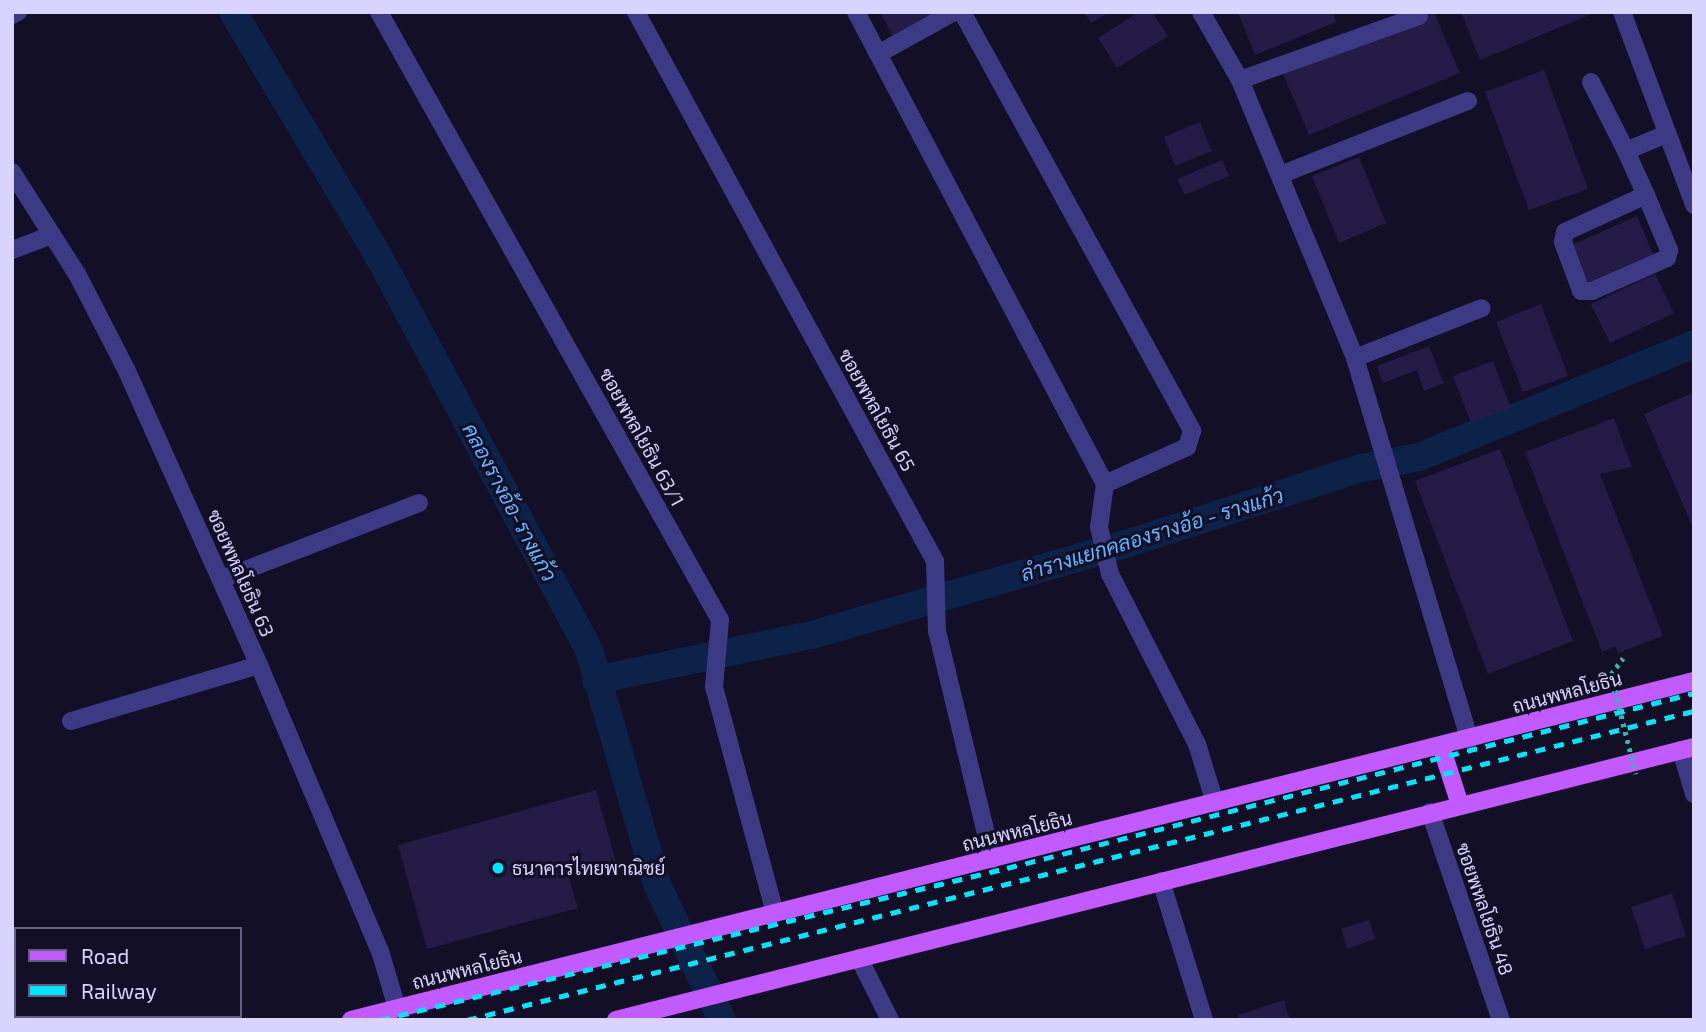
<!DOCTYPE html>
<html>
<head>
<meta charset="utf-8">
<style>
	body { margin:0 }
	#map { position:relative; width:1706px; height:1032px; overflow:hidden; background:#130f26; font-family:"Exo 2",Sarabun,sans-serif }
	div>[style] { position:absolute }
	.canal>* { height:28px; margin:-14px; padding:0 14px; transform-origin:14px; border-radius:14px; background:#0c2248 }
	.building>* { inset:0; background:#241b47 }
	.path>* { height:4.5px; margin-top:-2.25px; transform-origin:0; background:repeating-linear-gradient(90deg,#2fb8b0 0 3.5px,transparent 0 8.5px) }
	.minor>* { height:18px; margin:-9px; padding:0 9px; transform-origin:9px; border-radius:9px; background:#3d3a85 }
	.major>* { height:18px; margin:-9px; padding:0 9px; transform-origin:9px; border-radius:9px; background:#c25bff }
	.rail>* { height:5px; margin-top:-2.5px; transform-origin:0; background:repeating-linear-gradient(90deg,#00e5ff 0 10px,transparent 0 19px) }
	.path-bridge>* { height:4.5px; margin-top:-2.25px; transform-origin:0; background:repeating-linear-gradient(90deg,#2fb8b0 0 3.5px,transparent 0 8.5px) }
	.dots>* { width:19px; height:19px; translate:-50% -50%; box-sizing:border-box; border:4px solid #130f26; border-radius:50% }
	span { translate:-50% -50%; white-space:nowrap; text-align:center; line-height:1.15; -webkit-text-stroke:6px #130f26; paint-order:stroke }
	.street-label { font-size:19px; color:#d9d4ff }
	.poi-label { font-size:19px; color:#d9d4ff }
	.left { translate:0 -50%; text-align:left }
	.water-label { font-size:21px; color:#62b6ff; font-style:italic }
	.frame { position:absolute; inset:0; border:14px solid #d9d4ff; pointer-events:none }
	.legend { position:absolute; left:14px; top:927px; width:228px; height:91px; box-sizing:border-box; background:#130f26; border:2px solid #625e7d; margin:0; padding:9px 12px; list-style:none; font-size:21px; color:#d9d4ff }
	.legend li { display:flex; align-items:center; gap:14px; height:35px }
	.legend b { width:35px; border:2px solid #625e7d }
</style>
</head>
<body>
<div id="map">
	<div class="canal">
		<i style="left:233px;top:12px;width:285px;rotate:59.2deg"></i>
		<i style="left:379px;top:257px;width:446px;rotate:61.9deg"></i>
		<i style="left:589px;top:650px;width:247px;rotate:73.8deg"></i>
		<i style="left:658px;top:887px;width:148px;rotate:64.3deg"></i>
		<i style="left:596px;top:680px;width:221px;rotate:-11.8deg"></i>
		<i style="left:812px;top:635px;width:327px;rotate:-16.2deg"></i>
		<i style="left:1126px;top:544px;width:248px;rotate:-17.9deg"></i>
		<i style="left:1362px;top:468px;width:58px;rotate:-10.9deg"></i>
		<i style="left:1419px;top:457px;width:297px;rotate:-22.3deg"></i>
	</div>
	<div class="building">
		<i style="clip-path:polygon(880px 12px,937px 12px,896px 42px)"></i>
		<i style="clip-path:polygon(1084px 12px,1110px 12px,1091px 23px)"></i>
		<i style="clip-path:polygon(1139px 12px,1152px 12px,1168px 36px,1117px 68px,1098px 38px)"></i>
		<i style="clip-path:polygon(1238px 12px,1333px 12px,1336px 22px,1255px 55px)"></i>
		<i style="clip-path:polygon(1434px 12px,1460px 73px,1309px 135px,1283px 74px)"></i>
		<i style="clip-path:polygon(1461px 12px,1597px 12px,1480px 60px)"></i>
		<i style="clip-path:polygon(1544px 70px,1588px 189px,1529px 210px,1485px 92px)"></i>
		<i style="clip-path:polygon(1200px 122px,1212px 151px,1175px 166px,1164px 137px)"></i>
		<i style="clip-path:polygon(1359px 157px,1386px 223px,1339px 243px,1312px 176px)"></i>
		<i style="clip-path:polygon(1222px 160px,1229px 176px,1185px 195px,1177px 179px)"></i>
		<i style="clip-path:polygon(1637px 216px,1653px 254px,1587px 283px,1570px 246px)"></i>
		<i style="clip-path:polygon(1655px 274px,1674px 313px,1610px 343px,1591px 304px)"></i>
		<i style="clip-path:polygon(1541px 304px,1568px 376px,1523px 392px,1496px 322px)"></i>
		<i style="clip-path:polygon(1429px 346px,1444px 383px,1424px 391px,1417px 370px,1383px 383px,1377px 366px)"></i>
		<i style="clip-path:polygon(1493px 361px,1511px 408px,1471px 423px,1453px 376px)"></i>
		<i style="clip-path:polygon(1694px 392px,1694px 522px,1691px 523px,1644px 414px)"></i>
		<i style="clip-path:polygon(1614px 418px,1632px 467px,1600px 474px,1663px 636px,1618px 653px,1616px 646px,1602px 652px,1525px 452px)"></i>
		<i style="clip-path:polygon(1500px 449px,1573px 641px,1488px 674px,1415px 481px)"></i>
		<i style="clip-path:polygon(596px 790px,616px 862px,568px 875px,578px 908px,427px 949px,398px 845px)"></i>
		<i style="clip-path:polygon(1672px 893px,1686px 936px,1645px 949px,1631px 907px)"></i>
		<i style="clip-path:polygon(1369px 920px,1375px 939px,1347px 949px,1341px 929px)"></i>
		<i style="clip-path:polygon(1284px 1000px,1290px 1020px,1239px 1020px,1238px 1015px)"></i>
	</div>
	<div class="path">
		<i style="left:1611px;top:674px;width:20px;rotate:-53deg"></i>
	</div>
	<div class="minor">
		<i style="left:379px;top:12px;width:697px;rotate:60.71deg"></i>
		<i style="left:720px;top:620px;width:67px;rotate:95.1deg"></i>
		<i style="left:714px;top:687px;width:234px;rotate:74.9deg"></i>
		<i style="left:636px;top:12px;width:625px;rotate:61.43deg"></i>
		<i style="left:935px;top:561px;width:70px;rotate:88.4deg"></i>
		<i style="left:937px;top:631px;width:235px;rotate:76.4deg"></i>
		<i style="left:856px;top:12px;width:534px;rotate:62.19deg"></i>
		<i style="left:1105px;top:484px;width:43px;rotate:97.9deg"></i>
		<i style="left:1099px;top:527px;width:48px;rotate:76.8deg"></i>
		<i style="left:1110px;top:574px;width:191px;rotate:62.9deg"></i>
		<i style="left:1197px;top:744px;width:62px;rotate:73deg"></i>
		<i style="left:962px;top:12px;width:478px;rotate:61.2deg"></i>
		<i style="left:1192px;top:431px;width:17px;rotate:107deg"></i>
		<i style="left:1187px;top:447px;width:90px;rotate:155.7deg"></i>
		<i style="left:1201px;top:12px;width:78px;rotate:60.2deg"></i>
		<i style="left:1240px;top:80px;width:301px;rotate:67.5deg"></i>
		<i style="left:1355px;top:358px;width:398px;rotate:73.3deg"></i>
		<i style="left:1622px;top:12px;width:206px;rotate:69.5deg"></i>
		<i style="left:12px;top:15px;width:7px;rotate:-27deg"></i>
		<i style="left:878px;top:54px;width:87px;rotate:-28.9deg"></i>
		<i style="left:1240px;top:80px;width:190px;rotate:-19.7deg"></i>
		<i style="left:1591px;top:82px;width:77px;rotate:63.1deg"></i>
		<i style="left:1626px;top:151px;width:48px;rotate:65.6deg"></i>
		<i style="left:1646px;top:195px;width:60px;rotate:67.3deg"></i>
		<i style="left:1669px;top:250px;width:8px;rotate:104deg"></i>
		<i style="left:1667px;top:258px;width:82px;rotate:156.3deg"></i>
		<i style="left:1592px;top:291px;width:11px;rotate:180deg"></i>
		<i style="left:1581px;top:291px;width:52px;rotate:-110.2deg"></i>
		<i style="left:1563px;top:242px;width:10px;rotate:-79deg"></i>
		<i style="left:1565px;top:232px;width:89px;rotate:-24.6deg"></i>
		<i style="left:1626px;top:151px;width:43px;rotate:-23deg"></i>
		<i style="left:12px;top:172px;width:121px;rotate:57.5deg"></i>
		<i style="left:77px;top:274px;width:107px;rotate:62.7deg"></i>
		<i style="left:126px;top:369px;width:325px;rotate:65.8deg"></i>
		<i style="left:259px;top:665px;width:311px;rotate:67.1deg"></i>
		<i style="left:380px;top:951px;width:59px;rotate:73.4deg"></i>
		<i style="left:1280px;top:175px;width:202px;rotate:-21.5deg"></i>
		<i style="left:12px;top:250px;width:43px;rotate:-20.6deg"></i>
		<i style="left:1355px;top:358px;width:136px;rotate:-21.5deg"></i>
		<i style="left:222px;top:579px;width:211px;rotate:-21.1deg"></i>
		<i style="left:71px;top:721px;width:196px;rotate:-16.6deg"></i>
		<i style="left:1681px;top:750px;width:46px;rotate:73.5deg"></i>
		<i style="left:1430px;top:812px;width:220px;rotate:71.2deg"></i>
		<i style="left:1161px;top:881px;width:145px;rotate:72.8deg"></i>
		<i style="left:859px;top:958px;width:69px;rotate:63.4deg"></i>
	</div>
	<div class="major">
		<i style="left:1441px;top:746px;width:62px;rotate:72.1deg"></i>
		<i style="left:351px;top:1020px;width:1385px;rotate:-14.17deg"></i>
		<i style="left:616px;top:1020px;width:1112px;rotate:-14.21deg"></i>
	</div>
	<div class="rail">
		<i style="left:380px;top:1020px;width:645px;rotate:-13.63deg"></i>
		<i style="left:1007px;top:868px;width:709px;rotate:-14.29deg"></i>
		<i style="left:467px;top:1020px;width:1265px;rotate:-14.14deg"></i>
	</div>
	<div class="path-bridge">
		<i style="left:1611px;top:674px;width:103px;rotate:76deg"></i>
	</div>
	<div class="dots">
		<i style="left:498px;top:868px;background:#00e5ff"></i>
	</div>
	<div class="street-label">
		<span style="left:877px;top:410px;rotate:61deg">ซอยพหลโยธิน 65</span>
		<span style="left:642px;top:437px;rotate:61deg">ซอยพหลโยธิน 63/1</span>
		<span style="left:241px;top:573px;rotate:66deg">ซอยพหลโยธิน 63</span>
		<span style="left:1567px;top:692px;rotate:-15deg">ถนนพหลโยธิน</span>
		<span style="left:1017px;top:831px;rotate:-14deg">ถนนพหลโยธิน</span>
		<span style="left:1485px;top:909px;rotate:71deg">ซอยพหลโยธิน 48</span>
		<span style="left:467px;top:969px;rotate:-14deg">ถนนพหลโยธิน</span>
	</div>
	<div class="poi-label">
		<span class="left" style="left:512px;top:868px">ธนาคารไทยพาณิชย์</span>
	</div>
	<div class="water-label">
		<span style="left:510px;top:502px;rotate:62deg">คลองรางอ้อ-รางแก้ว</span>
		<span style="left:1152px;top:534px;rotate:-17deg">ลำรางแยกคลองรางอ้อ - รางแก้ว</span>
	</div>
	<div class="frame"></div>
	<ul class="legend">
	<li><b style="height:9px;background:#c25bff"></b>Road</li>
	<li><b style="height:9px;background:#00e5ff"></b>Railway</li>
	</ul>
</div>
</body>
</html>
